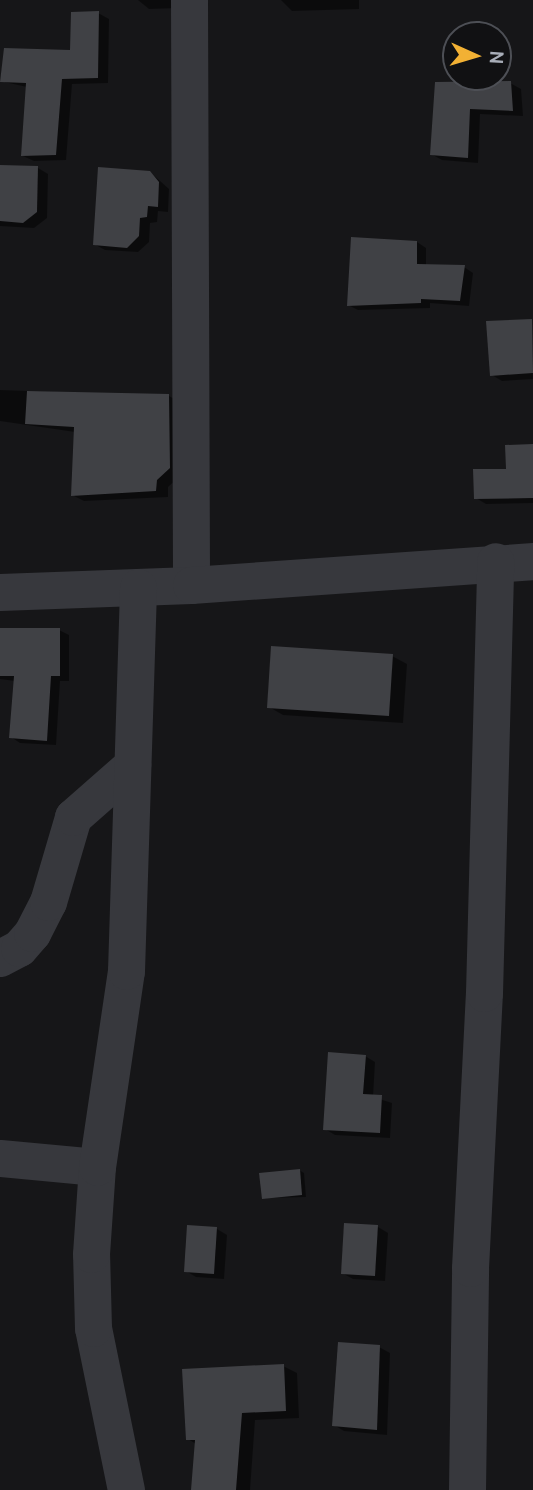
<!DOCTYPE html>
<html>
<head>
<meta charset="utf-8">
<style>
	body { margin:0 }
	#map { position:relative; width:533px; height:1490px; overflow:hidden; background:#161618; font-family:Cabin,sans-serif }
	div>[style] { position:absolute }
	.shadow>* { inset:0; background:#0007 }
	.building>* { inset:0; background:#404145 }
	.minor>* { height:37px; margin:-18.5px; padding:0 18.5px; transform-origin:18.5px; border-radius:18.5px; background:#37383d }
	span { translate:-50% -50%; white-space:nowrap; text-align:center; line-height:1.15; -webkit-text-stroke:5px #111113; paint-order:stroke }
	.north { position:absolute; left:442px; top:21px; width:70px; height:70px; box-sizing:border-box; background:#111113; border:2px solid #4d4f55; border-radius:50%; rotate:94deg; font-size:19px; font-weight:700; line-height:28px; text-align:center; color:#a8adb8 }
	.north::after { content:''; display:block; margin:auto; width:24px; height:32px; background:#f2b134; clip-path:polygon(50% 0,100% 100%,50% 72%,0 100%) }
</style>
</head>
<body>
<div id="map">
	<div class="shadow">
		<i style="clip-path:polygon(138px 0,179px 0,178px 8px,149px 9px)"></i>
		<i style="clip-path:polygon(281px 0,359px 0,359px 9px,292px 11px)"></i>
		<i style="clip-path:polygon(98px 13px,109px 19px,108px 83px,72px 84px,66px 160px,34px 161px,23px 156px,27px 87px,0 81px,5px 50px,72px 52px)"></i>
		<i style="clip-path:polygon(510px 83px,521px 89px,523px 116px,480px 114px,478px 163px,442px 160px,431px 154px,436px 84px)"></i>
		<i style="clip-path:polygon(0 167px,38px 168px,48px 174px,47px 218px,34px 228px,0 226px)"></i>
		<i style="clip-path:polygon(150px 172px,169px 189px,168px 212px,158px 211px,157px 222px,150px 223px,149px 242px,138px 252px,105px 250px,94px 244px)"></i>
		<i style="clip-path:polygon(417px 242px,426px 248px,426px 266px,464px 267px,473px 273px,469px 306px,430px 303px,430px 308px,358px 310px,348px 305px)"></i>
		<i style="clip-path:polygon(531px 320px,533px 379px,502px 381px,492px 375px)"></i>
		<i style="clip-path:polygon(0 390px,169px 396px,181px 403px,181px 475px,168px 487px,168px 497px,84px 501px,72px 495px,75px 432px,0 421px)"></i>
		<i style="clip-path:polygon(533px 446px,533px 503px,486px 504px,476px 498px)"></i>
		<i style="clip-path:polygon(0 630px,59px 630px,69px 635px,69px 681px,60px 681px,56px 745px,20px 743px,11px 737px,15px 681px,0 679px)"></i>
		<i style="clip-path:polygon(392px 656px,407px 664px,403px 723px,283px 715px,269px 707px)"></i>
		<i style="clip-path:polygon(365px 1056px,375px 1062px,373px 1097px,392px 1103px,390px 1138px,335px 1135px,325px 1129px)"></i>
		<i style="clip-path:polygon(299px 1170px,304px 1173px,306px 1197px,263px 1198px)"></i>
		<i style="clip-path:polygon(378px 1227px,388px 1233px,385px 1281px,353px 1279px,342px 1273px)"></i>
		<i style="clip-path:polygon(217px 1229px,227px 1235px,224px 1279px,196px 1277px,186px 1271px)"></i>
		<i style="clip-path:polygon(379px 1347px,390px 1353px,387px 1435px,344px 1431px,334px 1425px)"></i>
		<i style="clip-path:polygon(283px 1366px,297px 1373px,299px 1418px,255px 1420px,250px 1490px,193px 1490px,196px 1444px,188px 1439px)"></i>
	</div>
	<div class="building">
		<i style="clip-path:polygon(99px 11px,98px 78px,62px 79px,56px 155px,21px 156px,26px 83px,0 82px,4px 48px,70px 50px,71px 12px)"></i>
		<i style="clip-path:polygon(511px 81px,513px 111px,470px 109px,468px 158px,430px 155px,435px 82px)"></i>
		<i style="clip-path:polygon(0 165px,38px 166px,37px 212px,23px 223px,0 221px)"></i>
		<i style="clip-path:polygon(98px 167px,150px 171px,159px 182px,158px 207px,148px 206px,147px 217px,140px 218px,139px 236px,127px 248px,93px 245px)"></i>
		<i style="clip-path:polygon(351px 237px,417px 241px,417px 264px,465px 265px,460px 301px,421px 299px,421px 303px,347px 306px)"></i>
		<i style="clip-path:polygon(532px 319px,533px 373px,490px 376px,486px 321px)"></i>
		<i style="clip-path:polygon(27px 391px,169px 394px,170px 468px,157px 480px,156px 491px,71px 496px,74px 427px,25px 424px)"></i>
		<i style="clip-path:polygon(533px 444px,533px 498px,474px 499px,473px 469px,506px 469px,505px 445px)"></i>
		<i style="clip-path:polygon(0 628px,60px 628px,60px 676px,51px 676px,47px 741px,9px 738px,14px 676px,0 676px)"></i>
		<i style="clip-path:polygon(271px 646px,393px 654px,389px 716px,267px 708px)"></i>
		<i style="clip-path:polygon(328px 1052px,366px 1055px,363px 1094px,382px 1095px,380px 1133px,323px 1130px)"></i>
		<i style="clip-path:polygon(300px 1169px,302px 1195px,262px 1199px,259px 1173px)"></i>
		<i style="clip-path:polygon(344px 1223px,378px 1225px,375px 1276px,341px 1274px)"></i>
		<i style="clip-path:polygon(187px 1225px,217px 1227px,214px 1274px,184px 1272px)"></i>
		<i style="clip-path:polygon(338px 1342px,380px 1345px,377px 1430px,332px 1426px)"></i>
		<i style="clip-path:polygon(284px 1364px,286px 1411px,242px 1413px,236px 1490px,191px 1490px,195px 1440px,186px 1440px,182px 1369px)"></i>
	</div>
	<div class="minor">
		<i style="left:189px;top:0;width:585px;rotate:89.8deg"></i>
		<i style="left:0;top:592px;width:191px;rotate:-2.1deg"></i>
		<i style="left:191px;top:585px;width:343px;rotate:-4deg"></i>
		<i style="left:0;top:958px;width:21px;rotate:-28deg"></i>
		<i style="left:19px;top:948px;width:20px;rotate:-49deg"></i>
		<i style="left:32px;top:933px;width:35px;rotate:-63deg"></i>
		<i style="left:48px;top:902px;width:89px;rotate:-73.6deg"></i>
		<i style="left:73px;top:817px;width:79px;rotate:-41.4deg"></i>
		<i style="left:0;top:1158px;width:97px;rotate:5.3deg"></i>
		<i style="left:126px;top:1490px;width:165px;rotate:-101.5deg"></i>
		<i style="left:93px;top:1328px;width:74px;rotate:-91.5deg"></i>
		<i style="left:91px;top:1254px;width:87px;rotate:-86.1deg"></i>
		<i style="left:97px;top:1167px;width:198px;rotate:-81.6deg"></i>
		<i style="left:126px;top:971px;width:384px;rotate:-88.2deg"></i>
		<i style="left:467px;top:1490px;width:222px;rotate:-89.2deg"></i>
		<i style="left:470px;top:1268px;width:275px;rotate:-87.1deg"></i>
		<i style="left:484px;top:993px;width:432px;rotate:-88.5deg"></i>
	</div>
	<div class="north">N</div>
</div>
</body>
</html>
